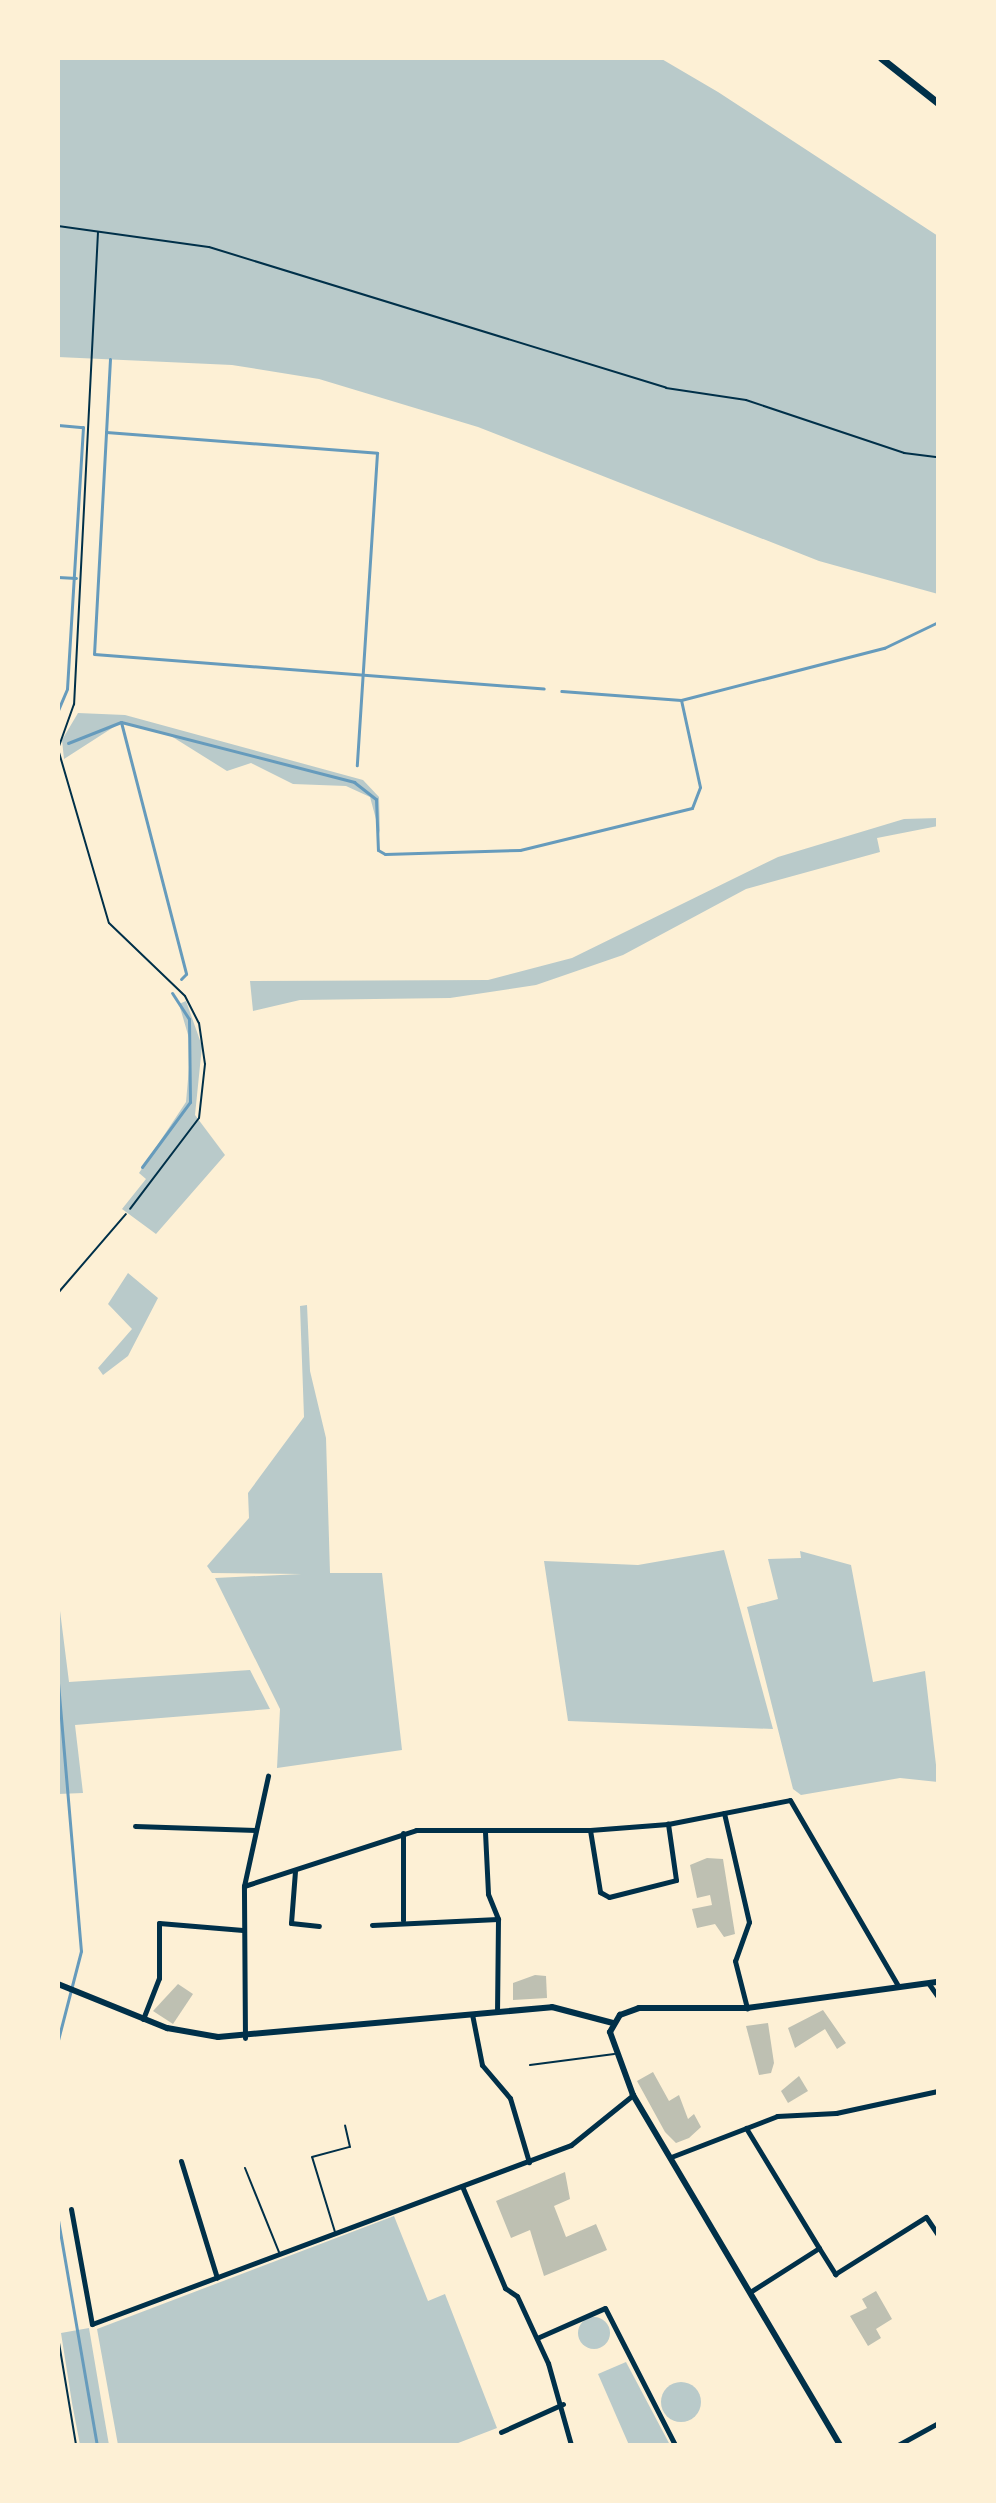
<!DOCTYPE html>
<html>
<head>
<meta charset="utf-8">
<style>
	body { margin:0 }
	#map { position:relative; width:996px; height:2503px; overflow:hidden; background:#fdf0d5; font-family:Figtree,sans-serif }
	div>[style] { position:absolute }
	.green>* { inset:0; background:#b9caca }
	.round { border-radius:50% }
	.stream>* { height:3px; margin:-1.5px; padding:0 1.5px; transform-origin:1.5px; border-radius:1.5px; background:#669bbc }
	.building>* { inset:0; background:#bec0b2 }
	.path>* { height:2px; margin:-1px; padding:0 1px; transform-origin:1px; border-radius:1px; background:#003049 }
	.service>* { height:2px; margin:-1px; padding:0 1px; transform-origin:1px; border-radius:1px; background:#003049 }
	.minor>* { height:5px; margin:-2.5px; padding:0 2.5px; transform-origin:2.5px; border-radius:2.5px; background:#003049 }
	.tertiary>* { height:6px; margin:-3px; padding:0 3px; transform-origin:3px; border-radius:3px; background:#003049 }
	.secondary>* { height:7px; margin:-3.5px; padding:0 3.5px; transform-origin:3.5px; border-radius:3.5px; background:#003049 }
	span { translate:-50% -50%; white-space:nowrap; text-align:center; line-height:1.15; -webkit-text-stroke:8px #fdf0d5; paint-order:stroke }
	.frame { position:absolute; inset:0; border:60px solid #fdf0d5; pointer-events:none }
</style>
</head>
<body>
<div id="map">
	<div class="green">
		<i style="clip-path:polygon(58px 58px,660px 58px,718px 92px,938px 236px,938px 594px,819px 561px,478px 427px,319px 379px,232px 365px,58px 357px)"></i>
		<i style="clip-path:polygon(78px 713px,125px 715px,363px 780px,379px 797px,380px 834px,370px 797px,346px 786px,293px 784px,251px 763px,227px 771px,171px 736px,120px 723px,64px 759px,62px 740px)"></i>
		<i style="clip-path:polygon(938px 818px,938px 826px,877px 838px,880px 852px,746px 889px,623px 955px,536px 985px,450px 998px,300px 1000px,253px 1011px,250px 981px,488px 980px,572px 958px,778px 857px,904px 819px)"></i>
		<i style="clip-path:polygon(186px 1001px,202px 1046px,195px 1115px,225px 1155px,156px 1234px,122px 1209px,146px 1179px,139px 1173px,186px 1102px,191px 1045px,179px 1004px)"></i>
		<i style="clip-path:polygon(128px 1273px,158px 1298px,128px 1356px,103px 1375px,98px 1368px,132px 1329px,108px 1304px)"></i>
		<i style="clip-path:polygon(307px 1305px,310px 1371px,326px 1438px,330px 1573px,382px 1573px,402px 1750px,277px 1768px,280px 1709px,215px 1578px,302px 1574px,212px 1573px,207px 1566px,249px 1518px,248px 1493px,304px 1417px,300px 1306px)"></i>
		<i style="clip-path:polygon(724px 1550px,773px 1729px,568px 1721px,544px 1561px,638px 1565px)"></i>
		<i style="clip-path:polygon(800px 1551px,851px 1565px,873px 1682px,925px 1671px,938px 1782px,900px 1778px,801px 1795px,793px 1789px,747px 1607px,778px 1599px,768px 1559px,801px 1558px)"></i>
		<i style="clip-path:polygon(58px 1595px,69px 1682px,250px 1670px,270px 1709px,75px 1725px,83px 1793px,58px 1794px)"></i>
		<i style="clip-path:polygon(394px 2216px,428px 2301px,445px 2294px,497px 2428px,453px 2445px,118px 2445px,97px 2329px)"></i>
		<i class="round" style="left:578px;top:2317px;width:32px;height:32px"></i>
		<i style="clip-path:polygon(89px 2328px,100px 2393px,109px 2445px,80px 2445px,72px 2403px,61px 2333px)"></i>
		<i style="clip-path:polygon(626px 2362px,670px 2445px,629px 2445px,598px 2374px)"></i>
		<i class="round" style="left:661px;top:2382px;width:40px;height:40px"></i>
	</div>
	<div class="stream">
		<i style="left:110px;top:359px;width:295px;rotate:93.1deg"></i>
		<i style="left:94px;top:654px;width:451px;rotate:4.4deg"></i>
		<i style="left:58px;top:425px;width:25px;rotate:5deg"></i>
		<i style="left:83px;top:427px;width:262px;rotate:93.5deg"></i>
		<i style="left:67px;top:689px;width:23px;rotate:113deg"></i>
		<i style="left:106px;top:432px;width:272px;rotate:4.4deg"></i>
		<i style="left:377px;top:453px;width:313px;rotate:93.7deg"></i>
		<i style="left:58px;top:577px;width:18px;rotate:3deg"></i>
		<i style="left:681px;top:700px;width:210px;rotate:-14.4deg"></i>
		<i style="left:884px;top:648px;width:60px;rotate:-25.7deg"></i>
		<i style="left:121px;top:722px;width:241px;rotate:14.4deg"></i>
		<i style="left:354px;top:782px;width:28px;rotate:38deg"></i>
		<i style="left:376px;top:799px;width:51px;rotate:87.8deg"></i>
		<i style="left:378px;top:850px;width:8px;rotate:30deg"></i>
		<i style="left:385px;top:854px;width:135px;rotate:-1.7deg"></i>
		<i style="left:520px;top:850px;width:177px;rotate:-13.7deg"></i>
		<i style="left:692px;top:808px;width:22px;rotate:-69deg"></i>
		<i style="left:700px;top:787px;width:89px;rotate:-102.3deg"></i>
		<i style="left:681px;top:700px;width:120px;rotate:-175.7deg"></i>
		<i style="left:68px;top:743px;width:57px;rotate:-21.6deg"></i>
		<i style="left:121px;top:722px;width:260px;rotate:75.5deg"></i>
		<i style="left:186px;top:974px;width:7px;rotate:135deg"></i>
		<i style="left:142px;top:1167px;width:81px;rotate:-53.6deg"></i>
		<i style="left:190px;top:1102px;width:83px;rotate:-90.7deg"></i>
		<i style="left:189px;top:1019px;width:31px;rotate:-123deg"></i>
		<i style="left:58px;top:1683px;width:269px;rotate:85.1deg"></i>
		<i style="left:81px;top:1951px;width:92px;rotate:104.5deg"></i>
		<i style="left:58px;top:2220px;width:228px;rotate:80.2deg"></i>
	</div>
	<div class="building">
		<i style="clip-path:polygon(707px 1858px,723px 1859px,735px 1934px,724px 1937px,715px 1924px,697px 1928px,692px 1909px,712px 1905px,710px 1895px,697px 1898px,690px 1865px)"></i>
		<i style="clip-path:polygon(535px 1975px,546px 1976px,547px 1998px,513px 2000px,513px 1983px)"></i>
		<i style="clip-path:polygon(178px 1984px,193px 1994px,173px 2024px,153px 2011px)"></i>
		<i style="clip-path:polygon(823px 2010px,846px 2043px,837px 2049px,825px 2029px,795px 2048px,788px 2028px)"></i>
		<i style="clip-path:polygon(768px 2023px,774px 2063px,771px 2073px,759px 2075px,746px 2026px)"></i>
		<i style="clip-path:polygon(653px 2072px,669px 2101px,679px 2095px,688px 2119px,694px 2114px,701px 2127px,689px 2138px,676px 2143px,665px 2132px,637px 2081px)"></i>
		<i style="clip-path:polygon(799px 2076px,808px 2091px,788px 2103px,781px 2091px)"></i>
		<i style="clip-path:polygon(565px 2172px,570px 2199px,554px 2206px,566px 2237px,596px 2224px,607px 2250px,544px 2276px,530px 2230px,511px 2238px,496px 2201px)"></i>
		<i style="clip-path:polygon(876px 2291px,892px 2319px,876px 2329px,881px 2338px,868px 2346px,850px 2316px,867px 2308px,862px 2299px)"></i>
	</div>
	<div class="path">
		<i style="left:58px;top:226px;width:152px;rotate:7.9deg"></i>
		<i style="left:209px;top:247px;width:478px;rotate:17.1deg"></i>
		<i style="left:666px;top:388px;width:81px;rotate:8.5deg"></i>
		<i style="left:746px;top:400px;width:167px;rotate:18.5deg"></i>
		<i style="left:904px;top:453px;width:34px;rotate:7deg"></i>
		<i style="left:98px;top:232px;width:473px;rotate:92.9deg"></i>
		<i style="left:74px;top:704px;width:48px;rotate:109.6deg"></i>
		<i style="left:58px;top:749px;width:181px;rotate:73.7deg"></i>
		<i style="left:109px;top:923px;width:105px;rotate:43.8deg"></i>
		<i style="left:185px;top:996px;width:30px;rotate:63deg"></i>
		<i style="left:199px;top:1023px;width:41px;rotate:81.7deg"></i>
		<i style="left:205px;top:1064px;width:54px;rotate:96.3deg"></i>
		<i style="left:199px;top:1118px;width:114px;rotate:127.2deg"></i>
		<i style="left:58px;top:2337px;width:109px;rotate:80.5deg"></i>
	</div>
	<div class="service">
		<i style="left:58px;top:1293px;width:104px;rotate:-49.3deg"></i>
		<i style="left:530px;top:2065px;width:85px;rotate:-7.5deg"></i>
		<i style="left:245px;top:2168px;width:91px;rotate:68deg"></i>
		<i style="left:335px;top:2232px;width:78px;rotate:-107deg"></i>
		<i style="left:312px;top:2157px;width:39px;rotate:-15deg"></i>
		<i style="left:350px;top:2147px;width:22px;rotate:-103deg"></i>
	</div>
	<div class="minor">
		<i style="left:724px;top:1813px;width:112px;rotate:77.1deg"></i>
		<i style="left:749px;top:1922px;width:41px;rotate:109.7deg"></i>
		<i style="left:735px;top:1961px;width:49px;rotate:75.7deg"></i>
		<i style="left:135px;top:1826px;width:121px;rotate:1.9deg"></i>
		<i style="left:590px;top:1830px;width:63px;rotate:80.8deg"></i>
		<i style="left:600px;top:1892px;width:10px;rotate:29deg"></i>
		<i style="left:609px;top:1897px;width:69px;rotate:-14.2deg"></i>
		<i style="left:676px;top:1880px;width:57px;rotate:-98.1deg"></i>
		<i style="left:485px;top:1832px;width:62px;rotate:87.2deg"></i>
		<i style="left:488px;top:1894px;width:27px;rotate:68deg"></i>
		<i style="left:498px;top:1919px;width:92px;rotate:90.6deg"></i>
		<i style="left:295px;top:1871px;width:52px;rotate:94.4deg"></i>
		<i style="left:291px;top:1923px;width:28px;rotate:6deg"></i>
		<i style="left:244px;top:1886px;width:181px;rotate:-18deg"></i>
		<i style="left:416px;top:1830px;width:174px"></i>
		<i style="left:590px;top:1830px;width:78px;rotate:-4.4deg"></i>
		<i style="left:668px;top:1824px;width:124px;rotate:-11.1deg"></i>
		<i style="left:790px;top:1800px;width:216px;rotate:59.8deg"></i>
		<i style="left:403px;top:1920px;width:87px;rotate:-90deg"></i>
		<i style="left:372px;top:1925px;width:126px;rotate:-2.7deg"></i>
		<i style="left:929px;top:1984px;width:16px;rotate:55deg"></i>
		<i style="left:472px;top:2014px;width:52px;rotate:78.9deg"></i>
		<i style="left:482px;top:2065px;width:43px;rotate:49.7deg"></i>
		<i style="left:510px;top:2098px;width:67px;rotate:73.5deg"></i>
		<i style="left:143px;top:2019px;width:44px;rotate:-68.7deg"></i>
		<i style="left:159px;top:1978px;width:55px;rotate:-90deg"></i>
		<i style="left:159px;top:1923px;width:84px;rotate:4.8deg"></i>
		<i style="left:245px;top:2038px;width:152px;rotate:-90.4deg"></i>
		<i style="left:244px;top:1886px;width:113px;rotate:-77.7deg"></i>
		<i style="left:746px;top:2128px;width:140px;rotate:58.7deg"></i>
		<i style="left:819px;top:2248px;width:82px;rotate:147.5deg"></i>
		<i style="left:671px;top:2157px;width:114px;rotate:-21.1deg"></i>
		<i style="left:777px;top:2116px;width:59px;rotate:-2.9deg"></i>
		<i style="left:836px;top:2113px;width:104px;rotate:-12.2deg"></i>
		<i style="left:181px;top:2161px;width:122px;rotate:72.9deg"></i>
		<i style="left:462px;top:2186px;width:111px;rotate:67.1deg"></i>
		<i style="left:505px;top:2288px;width:14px;rotate:34deg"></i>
		<i style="left:517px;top:2296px;width:74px;rotate:65.2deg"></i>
		<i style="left:548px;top:2363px;width:85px;rotate:74.3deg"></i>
		<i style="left:71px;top:2209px;width:117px;rotate:79.7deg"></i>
		<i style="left:92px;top:2324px;width:511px;rotate:-20.49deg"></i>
		<i style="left:571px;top:2145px;width:80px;rotate:-38.9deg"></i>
		<i style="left:819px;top:2248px;width:31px;rotate:58deg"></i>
		<i style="left:835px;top:2274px;width:107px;rotate:-32.1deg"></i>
		<i style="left:926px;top:2217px;width:22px;rotate:56deg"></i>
		<i style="left:537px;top:2338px;width:74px;rotate:-23.8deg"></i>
		<i style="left:605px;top:2308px;width:154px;rotate:62.9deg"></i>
		<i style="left:501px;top:2432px;width:68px;rotate:-24.3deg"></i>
		<i style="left:898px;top:2445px;width:46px;rotate:-28.8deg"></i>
	</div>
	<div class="tertiary">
		<i style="left:58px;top:1984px;width:118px;rotate:22deg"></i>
		<i style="left:167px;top:2028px;width:52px;rotate:10deg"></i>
		<i style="left:218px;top:2037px;width:335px;rotate:-5.1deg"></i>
		<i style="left:552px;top:2007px;width:63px;rotate:14.7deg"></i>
		<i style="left:840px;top:2445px;width:407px;rotate:-120.6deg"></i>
		<i style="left:633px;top:2095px;width:67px;rotate:-110.1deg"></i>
		<i style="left:610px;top:2032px;width:20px;rotate:-60deg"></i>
		<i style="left:620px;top:2015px;width:20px;rotate:-20deg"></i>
		<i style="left:639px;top:2008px;width:108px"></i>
		<i style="left:747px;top:2008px;width:193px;rotate:-7.8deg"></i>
	</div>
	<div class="secondary">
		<i style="left:881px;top:58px;width:73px;rotate:38.3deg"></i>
	</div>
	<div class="frame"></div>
</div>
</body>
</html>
